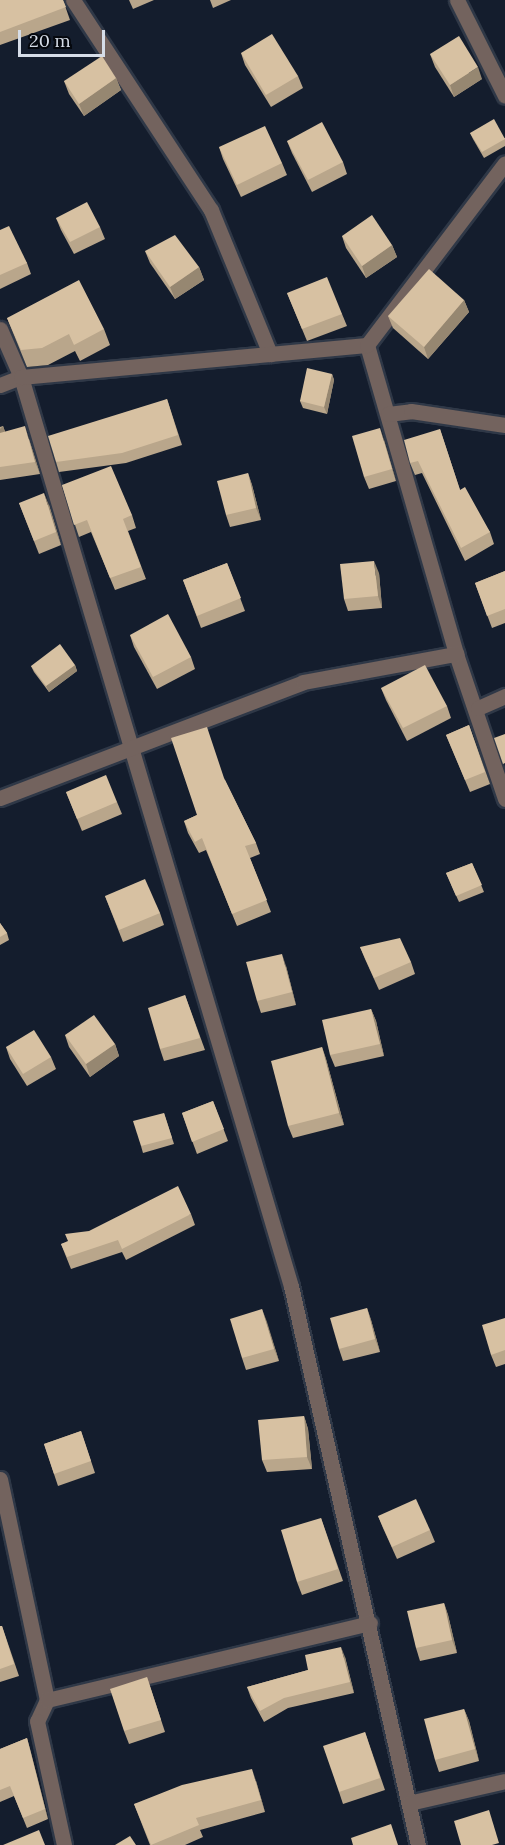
<!DOCTYPE html>
<html>
<head>
<meta charset="utf-8">
<style>
	body { margin:0 }
	#map { position:relative; width:505px; height:1845px; overflow:hidden; background:#141d2d; font-family:Lora,serif }
	div>[style] { position:absolute }
	.roads { filter:drop-shadow(2px 0 #2f3847) drop-shadow(-2px 0 #2f3847) drop-shadow(0 2px #2f3847) drop-shadow(0 -2px #2f3847) }
	.minor>* { height:15px; margin:-7.5px; padding:0 7.5px; transform-origin:7.5px; border-radius:7.5px; background:#73635e }
	.wall>* { inset:0; background:#b9a68b }
	.shaded-wall>* { inset:0; background:#968771 }
	.building>* { inset:0; background:#d7c1a2 }
	span { translate:-50% -50%; white-space:nowrap; text-align:center; line-height:1.15; -webkit-text-stroke:6px #05080e; paint-order:stroke }
	.scale { position:absolute; left:18px; top:30px; width:87px; height:27px; box-sizing:border-box; border:3px solid #d6dde8; border-top:0; padding-left:8px; font-size:18px; line-height:21px; white-space:nowrap; color:#d6dde8; -webkit-text-stroke:4px #05080e; paint-order:stroke }
</style>
</head>
<body>
<div id="map">
	<div class="roads">
		<div class="minor">
			<i style="left:73px;top:0;width:251px;rotate:56.7deg"></i>
			<i style="left:211px;top:210px;width:156px;rotate:67.7deg"></i>
			<i style="left:457px;top:0;width:107px;rotate:63.4deg"></i>
			<i style="left:0;top:329px;width:52px;rotate:66.4deg"></i>
			<i style="left:21px;top:377px;width:948px;rotate:73.46deg"></i>
			<i style="left:291px;top:1286px;width:573px;rotate:77.2deg"></i>
			<i style="left:367px;top:345px;width:322px;rotate:73.9deg"></i>
			<i style="left:456px;top:654px;width:153px;rotate:71.3deg"></i>
			<i style="left:0;top:385px;width:22px;rotate:-21deg"></i>
			<i style="left:21px;top:377px;width:347px;rotate:-5.3deg"></i>
			<i style="left:367px;top:345px;width:228px;rotate:-52.8deg"></i>
			<i style="left:388px;top:414px;width:23px;rotate:-7deg"></i>
			<i style="left:411px;top:411px;width:95px;rotate:8.5deg"></i>
			<i style="left:478px;top:708px;width:30px;rotate:-24deg"></i>
			<i style="left:0;top:798px;width:324px;rotate:-20.9deg"></i>
			<i style="left:303px;top:682px;width:156px;rotate:-10.4deg"></i>
			<i style="left:0;top:1479px;width:226px;rotate:78deg"></i>
			<i style="left:47px;top:1700px;width:23px;rotate:115deg"></i>
			<i style="left:37px;top:1721px;width:127px;rotate:77.7deg"></i>
			<i style="left:47px;top:1700px;width:332px;rotate:-13.4deg"></i>
			<i style="left:409px;top:1803px;width:98px;rotate:-12.9deg"></i>
		</div>
	</div>
	<div class="wall">
		<i style="clip-path:polygon(0 0,63px 0,70px 20px,0 45px)"></i>
		<i style="clip-path:polygon(129px 0,154px 0,133px 9px)"></i>
		<i style="clip-path:polygon(210px 0,231px 0,213px 8px)"></i>
		<i style="clip-path:polygon(241px 53px,298px 76px,303px 88px,271px 107px,245px 65px)"></i>
		<i style="clip-path:polygon(430px 54px,482px 79px,454px 97px,435px 67px)"></i>
		<i style="clip-path:polygon(116px 78px,121px 90px,84px 116px,69px 94px,64px 81px)"></i>
		<i style="clip-path:polygon(470px 133px,505px 138px,505px 146px,484px 158px,473px 139px)"></i>
		<i style="clip-path:polygon(287px 141px,343px 162px,347px 174px,312px 192px,292px 153px)"></i>
		<i style="clip-path:polygon(219px 147px,282px 163px,287px 175px,241px 197px,223px 159px)"></i>
		<i style="clip-path:polygon(56px 218px,100px 227px,105px 239px,74px 254px,61px 230px)"></i>
		<i style="clip-path:polygon(0 230px,27px 263px,31px 274px,0 289px)"></i>
		<i style="clip-path:polygon(342px 236px,392px 245px,397px 257px,366px 278px,346px 248px)"></i>
		<i style="clip-path:polygon(145px 251px,199px 267px,204px 280px,175px 299px,150px 263px)"></i>
		<i style="clip-path:polygon(287px 293px,342px 314px,347px 326px,307px 341px)"></i>
		<i style="clip-path:polygon(464px 300px,469px 312px,428px 359px,393px 328px,388px 316px)"></i>
		<i style="clip-path:polygon(7px 318px,104px 329px,110px 345px,80px 361px,75px 351px,48px 365px,27px 367px)"></i>
		<i style="clip-path:polygon(332px 374px,334px 380px,327px 414px,303px 408px,300px 401px)"></i>
		<i style="clip-path:polygon(167px 399px,182px 445px,126px 463px,59px 472px,56px 462px)"></i>
		<i style="clip-path:polygon(3px 426px,5px 432px,29px 439px,40px 474px,0 480px,0 427px)"></i>
		<i style="clip-path:polygon(440px 429px,460px 490px,490px 532px,494px 544px,465px 561px,422px 473px,415px 475px,410px 463px)"></i>
		<i style="clip-path:polygon(384px 440px,396px 481px,369px 489px,364px 477px)"></i>
		<i style="clip-path:polygon(248px 473px,252px 485px,261px 520px,230px 527px,226px 515px)"></i>
		<i style="clip-path:polygon(62px 485px,132px 515px,136px 528px,128px 531px,146px 579px,115px 590px,91px 532px,79px 537px)"></i>
		<i style="clip-path:polygon(19px 503px,49px 505px,61px 545px,39px 554px)"></i>
		<i style="clip-path:polygon(227px 563px,245px 611px,201px 628px,183px 580px)"></i>
		<i style="clip-path:polygon(505px 571px,505px 623px,492px 628px,475px 583px)"></i>
		<i style="clip-path:polygon(379px 573px,382px 608px,348px 611px,344px 599px)"></i>
		<i style="clip-path:polygon(130px 635px,191px 657px,195px 669px,157px 689px,134px 647px)"></i>
		<i style="clip-path:polygon(75px 665px,77px 671px,49px 692px,34px 672px,31px 666px)"></i>
		<i style="clip-path:polygon(381px 688px,447px 706px,451px 718px,407px 741px,386px 700px)"></i>
		<i style="clip-path:polygon(469px 725px,490px 784px,470px 792px,446px 735px)"></i>
		<i style="clip-path:polygon(225px 780px,256px 843px,260px 854px,250px 858px,271px 912px,237px 926px,206px 850px,199px 853px,188px 833px,184px 821px,197px 815px)"></i>
		<i style="clip-path:polygon(66px 792px,117px 802px,122px 814px,82px 831px)"></i>
		<i style="clip-path:polygon(472px 863px,484px 892px,459px 902px,446px 873px)"></i>
		<i style="clip-path:polygon(105px 896px,160px 913px,164px 925px,123px 942px)"></i>
		<i style="clip-path:polygon(0 923px,7px 933px,9px 940px,0 945px)"></i>
		<i style="clip-path:polygon(360px 947px,411px 962px,415px 974px,379px 990px,365px 959px)"></i>
		<i style="clip-path:polygon(286px 966px,296px 1005px,261px 1013px,257px 1001px)"></i>
		<i style="clip-path:polygon(185px 995px,205px 1050px,164px 1061px,160px 1049px)"></i>
		<i style="clip-path:polygon(371px 1009px,376px 1021px,384px 1056px,335px 1067px,330px 1055px)"></i>
		<i style="clip-path:polygon(65px 1035px,115px 1044px,119px 1056px,90px 1077px,69px 1047px)"></i>
		<i style="clip-path:polygon(6px 1047px,51px 1057px,56px 1069px,27px 1086px,10px 1059px)"></i>
		<i style="clip-path:polygon(322px 1047px,326px 1059px,344px 1125px,293px 1138px,288px 1126px)"></i>
		<i style="clip-path:polygon(213px 1101px,228px 1141px,197px 1154px,182px 1113px)"></i>
		<i style="clip-path:polygon(164px 1113px,174px 1144px,143px 1153px,141px 1146px)"></i>
		<i style="clip-path:polygon(191px 1214px,195px 1225px,126px 1260px,122px 1252px,71px 1269px,61px 1244px)"></i>
		<i style="clip-path:polygon(367px 1308px,371px 1320px,380px 1352px,343px 1361px,339px 1349px)"></i>
		<i style="clip-path:polygon(262px 1309px,279px 1361px,246px 1370px,242px 1358px)"></i>
		<i style="clip-path:polygon(505px 1318px,505px 1364px,496px 1367px,491px 1355px)"></i>
		<i style="clip-path:polygon(304px 1416px,308px 1429px,312px 1469px,267px 1472px,262px 1460px)"></i>
		<i style="clip-path:polygon(81px 1431px,95px 1473px,58px 1486px,44px 1444px)"></i>
		<i style="clip-path:polygon(378px 1516px,430px 1530px,435px 1542px,397px 1559px,383px 1528px)"></i>
		<i style="clip-path:polygon(321px 1518px,343px 1581px,302px 1595px,297px 1582px)"></i>
		<i style="clip-path:polygon(444px 1603px,448px 1615px,457px 1653px,420px 1661px,416px 1648px)"></i>
		<i style="clip-path:polygon(0 1626px,2px 1626px,19px 1676px,0 1682px)"></i>
		<i style="clip-path:polygon(345px 1657px,354px 1693px,288px 1708px,264px 1722px,251px 1698px,247px 1687px,308px 1670px)"></i>
		<i style="clip-path:polygon(147px 1677px,165px 1732px,129px 1744px,124px 1731px)"></i>
		<i style="clip-path:polygon(464px 1709px,469px 1721px,479px 1761px,439px 1772px,435px 1760px)"></i>
		<i style="clip-path:polygon(365px 1732px,385px 1790px,343px 1804px,339px 1792px)"></i>
		<i style="clip-path:polygon(27px 1738px,30px 1749px,48px 1819px,27px 1828px,14px 1796px,0 1802px,0 1749px)"></i>
		<i style="clip-path:polygon(256px 1781px,265px 1812px,200px 1830px,203px 1837px,185px 1845px,150px 1845px,134px 1804px)"></i>
	</div>
	<div class="shaded-wall">
		<i style="clip-path:polygon(478px 67px,482px 79px,454px 97px,450px 85px)"></i>
		<i style="clip-path:polygon(116px 78px,121px 90px,84px 116px,79px 104px)"></i>
		<i style="clip-path:polygon(392px 245px,397px 257px,366px 278px,362px 266px)"></i>
		<i style="clip-path:polygon(199px 267px,204px 280px,175px 299px,170px 287px)"></i>
		<i style="clip-path:polygon(464px 300px,469px 312px,428px 359px,424px 347px)"></i>
		<i style="clip-path:polygon(332px 374px,334px 380px,327px 414px,324px 407px)"></i>
		<i style="clip-path:polygon(3px 426px,8px 439px,0 446px,0 429px)"></i>
		<i style="clip-path:polygon(25px 426px,29px 439px,40px 474px,35px 462px)"></i>
		<i style="clip-path:polygon(380px 428px,384px 440px,396px 481px,392px 469px)"></i>
		<i style="clip-path:polygon(248px 473px,252px 485px,261px 520px,256px 508px)"></i>
		<i style="clip-path:polygon(44px 493px,49px 505px,61px 545px,56px 532px)"></i>
		<i style="clip-path:polygon(374px 561px,379px 573px,382px 608px,378px 596px)"></i>
		<i style="clip-path:polygon(75px 665px,77px 671px,49px 692px,46px 686px)"></i>
		<i style="clip-path:polygon(282px 954px,286px 966px,296px 1005px,292px 992px)"></i>
		<i style="clip-path:polygon(371px 1009px,376px 1021px,384px 1056px,380px 1044px)"></i>
		<i style="clip-path:polygon(115px 1044px,119px 1056px,90px 1077px,86px 1064px)"></i>
		<i style="clip-path:polygon(322px 1047px,326px 1059px,344px 1125px,339px 1113px)"></i>
		<i style="clip-path:polygon(367px 1308px,371px 1320px,380px 1352px,375px 1339px)"></i>
		<i style="clip-path:polygon(262px 1309px,267px 1322px,279px 1361px,274px 1349px)"></i>
		<i style="clip-path:polygon(304px 1416px,308px 1429px,312px 1469px,307px 1457px)"></i>
		<i style="clip-path:polygon(444px 1603px,448px 1615px,457px 1653px,452px 1640px)"></i>
		<i style="clip-path:polygon(341px 1647px,345px 1657px,354px 1693px,350px 1682px)"></i>
		<i style="clip-path:polygon(464px 1709px,469px 1721px,479px 1761px,475px 1749px)"></i>
		<i style="clip-path:polygon(27px 1738px,30px 1749px,48px 1819px,45px 1809px)"></i>
		<i style="clip-path:polygon(252px 1769px,256px 1781px,265px 1812px,261px 1800px)"></i>
	</div>
	<div class="building">
		<i style="clip-path:polygon(0 0,63px 0,66px 7px,0 32px)"></i>
		<i style="clip-path:polygon(272px 34px,298px 76px,266px 95px,241px 53px)"></i>
		<i style="clip-path:polygon(459px 36px,478px 67px,450px 85px,430px 54px)"></i>
		<i style="clip-path:polygon(102px 56px,116px 78px,79px 104px,64px 81px)"></i>
		<i style="clip-path:polygon(494px 119px,505px 139px,482px 152px,470px 133px)"></i>
		<i style="clip-path:polygon(322px 122px,343px 162px,308px 180px,287px 141px)"></i>
		<i style="clip-path:polygon(265px 126px,282px 163px,237px 185px,219px 147px)"></i>
		<i style="clip-path:polygon(87px 202px,100px 227px,70px 242px,56px 218px)"></i>
		<i style="clip-path:polygon(372px 215px,392px 245px,362px 266px,342px 236px)"></i>
		<i style="clip-path:polygon(9px 226px,27px 263px,0 275px,0 230px)"></i>
		<i style="clip-path:polygon(175px 235px,199px 267px,170px 287px,145px 251px)"></i>
		<i style="clip-path:polygon(429px 269px,464px 300px,424px 347px,388px 316px)"></i>
		<i style="clip-path:polygon(327px 277px,342px 314px,302px 329px,287px 293px)"></i>
		<i style="clip-path:polygon(79px 280px,104px 329px,74px 345px,69px 334px,42px 348px,21px 350px,7px 318px)"></i>
		<i style="clip-path:polygon(307px 368px,332px 374px,324px 407px,300px 401px)"></i>
		<i style="clip-path:polygon(167px 399px,178px 435px,122px 453px,56px 462px,48px 436px)"></i>
		<i style="clip-path:polygon(25px 426px,35px 462px,0 467px,0 433px)"></i>
		<i style="clip-path:polygon(380px 428px,392px 469px,364px 477px,352px 436px)"></i>
		<i style="clip-path:polygon(440px 429px,460px 490px,465px 487px,490px 532px,461px 548px,418px 461px,410px 463px,404px 440px)"></i>
		<i style="clip-path:polygon(111px 466px,132px 515px,123px 519px,141px 567px,110px 578px,87px 520px,74px 525px,62px 485px)"></i>
		<i style="clip-path:polygon(248px 473px,256px 508px,226px 515px,217px 481px)"></i>
		<i style="clip-path:polygon(44px 493px,56px 532px,34px 541px,19px 503px)"></i>
		<i style="clip-path:polygon(374px 561px,378px 596px,344px 599px,340px 564px)"></i>
		<i style="clip-path:polygon(227px 563px,241px 598px,197px 616px,183px 580px)"></i>
		<i style="clip-path:polygon(505px 571px,505px 609px,487px 616px,475px 583px)"></i>
		<i style="clip-path:polygon(168px 614px,191px 657px,153px 677px,130px 635px)"></i>
		<i style="clip-path:polygon(60px 644px,75px 665px,46px 686px,31px 666px)"></i>
		<i style="clip-path:polygon(425px 665px,447px 706px,403px 728px,381px 688px)"></i>
		<i style="clip-path:polygon(469px 725px,485px 772px,465px 780px,446px 735px)"></i>
		<i style="clip-path:polygon(207px 727px,224px 778px,256px 843px,245px 846px,267px 900px,232px 914px,202px 838px,195px 842px,184px 821px,197px 815px,171px 738px)"></i>
		<i style="clip-path:polygon(505px 734px,505px 763px,503px 764px,494px 738px)"></i>
		<i style="clip-path:polygon(106px 775px,117px 802px,77px 819px,66px 792px)"></i>
		<i style="clip-path:polygon(472px 863px,482px 885px,456px 896px,446px 873px)"></i>
		<i style="clip-path:polygon(145px 879px,160px 913px,119px 930px,105px 896px)"></i>
		<i style="clip-path:polygon(0 923px,7px 933px,0 937px)"></i>
		<i style="clip-path:polygon(400px 938px,411px 962px,374px 978px,360px 947px)"></i>
		<i style="clip-path:polygon(282px 954px,292px 992px,257px 1001px,246px 962px)"></i>
		<i style="clip-path:polygon(185px 995px,200px 1038px,160px 1049px,148px 1008px)"></i>
		<i style="clip-path:polygon(371px 1009px,380px 1044px,330px 1055px,322px 1020px)"></i>
		<i style="clip-path:polygon(94px 1015px,115px 1044px,86px 1064px,65px 1035px)"></i>
		<i style="clip-path:polygon(34px 1030px,51px 1057px,23px 1074px,6px 1047px)"></i>
		<i style="clip-path:polygon(322px 1047px,339px 1113px,288px 1126px,271px 1061px)"></i>
		<i style="clip-path:polygon(213px 1101px,224px 1129px,192px 1142px,182px 1113px)"></i>
		<i style="clip-path:polygon(164px 1113px,172px 1138px,141px 1146px,133px 1121px)"></i>
		<i style="clip-path:polygon(178px 1186px,191px 1214px,122px 1249px,118px 1240px,67px 1257px,61px 1244px,68px 1241px,65px 1234px,89px 1231px)"></i>
		<i style="clip-path:polygon(367px 1308px,375px 1339px,339px 1349px,330px 1318px)"></i>
		<i style="clip-path:polygon(262px 1309px,274px 1349px,242px 1358px,230px 1319px)"></i>
		<i style="clip-path:polygon(505px 1318px,505px 1350px,491px 1355px,482px 1325px)"></i>
		<i style="clip-path:polygon(304px 1416px,307px 1457px,262px 1460px,258px 1420px)"></i>
		<i style="clip-path:polygon(81px 1431px,91px 1461px,54px 1474px,44px 1444px)"></i>
		<i style="clip-path:polygon(416px 1499px,430px 1530px,392px 1547px,378px 1516px)"></i>
		<i style="clip-path:polygon(321px 1518px,338px 1569px,297px 1582px,281px 1530px)"></i>
		<i style="clip-path:polygon(444px 1603px,452px 1640px,416px 1648px,407px 1611px)"></i>
		<i style="clip-path:polygon(0 1626px,2px 1626px,14px 1664px,0 1669px)"></i>
		<i style="clip-path:polygon(341px 1647px,350px 1682px,284px 1698px,260px 1711px,247px 1687px,308px 1670px,305px 1655px)"></i>
		<i style="clip-path:polygon(147px 1677px,161px 1720px,124px 1731px,110px 1689px)"></i>
		<i style="clip-path:polygon(464px 1709px,475px 1749px,435px 1760px,424px 1719px)"></i>
		<i style="clip-path:polygon(365px 1732px,380px 1778px,339px 1792px,323px 1746px)"></i>
		<i style="clip-path:polygon(27px 1738px,45px 1809px,23px 1818px,10px 1786px,0 1790px,0 1749px)"></i>
		<i style="clip-path:polygon(252px 1769px,261px 1800px,196px 1818px,199px 1825px,151px 1845px,134px 1804px,182px 1785px)"></i>
		<i style="clip-path:polygon(489px 1810px,499px 1843px,492px 1845px,461px 1845px,454px 1821px)"></i>
		<i style="clip-path:polygon(391px 1824px,398px 1845px,353px 1845px,351px 1838px)"></i>
		<i style="clip-path:polygon(39px 1830px,45px 1845px,3px 1845px)"></i>
		<i style="clip-path:polygon(130px 1836px,136px 1845px,115px 1845px)"></i>
	</div>
	<div class="scale">20 m</div>
</div>
</body>
</html>
